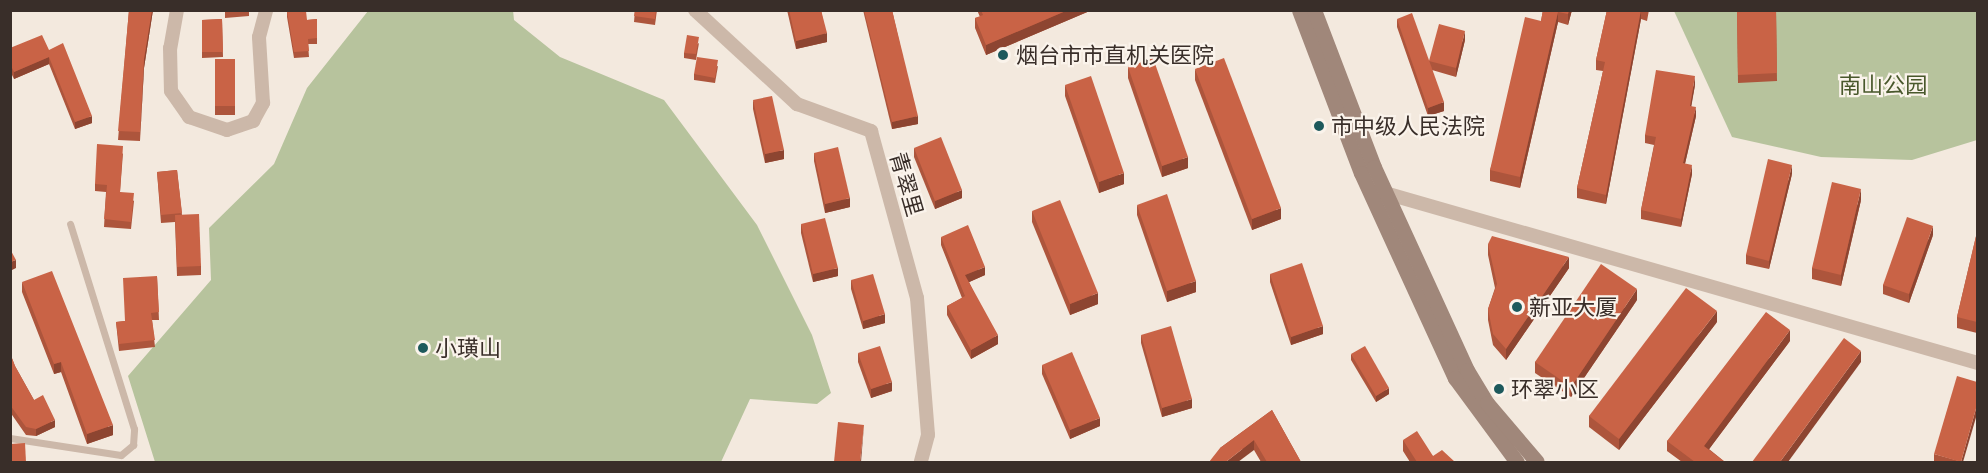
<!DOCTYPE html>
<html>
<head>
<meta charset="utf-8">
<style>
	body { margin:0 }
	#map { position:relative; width:1988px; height:473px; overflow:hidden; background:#f3e9de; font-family:Commissioner,"Noto Sans SC",sans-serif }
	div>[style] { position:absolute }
	.green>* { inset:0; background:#b7c39d }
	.service>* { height:7px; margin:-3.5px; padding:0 3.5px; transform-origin:3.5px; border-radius:3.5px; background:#ccb8a9 }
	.minor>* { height:14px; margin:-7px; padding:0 7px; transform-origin:7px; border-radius:7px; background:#ccb8a9 }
	.secondary>* { height:15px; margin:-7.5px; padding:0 7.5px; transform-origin:7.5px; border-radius:7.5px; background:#a0877a }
	.wall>* { inset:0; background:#ad553c }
	.shaded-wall>* { inset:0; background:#8d4531 }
	.building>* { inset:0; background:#c96346 }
	.dots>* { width:16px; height:16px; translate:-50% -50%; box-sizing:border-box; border:3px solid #faf3eb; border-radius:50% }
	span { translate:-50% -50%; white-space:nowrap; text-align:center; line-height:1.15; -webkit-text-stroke:4.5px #faf3eb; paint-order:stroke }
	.poi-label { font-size:22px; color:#392e29 }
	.left { translate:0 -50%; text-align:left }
	.park-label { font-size:22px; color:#49582c }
	.street-label { font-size:22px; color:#392e29 }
	.frame { position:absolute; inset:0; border:12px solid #392e29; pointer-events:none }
</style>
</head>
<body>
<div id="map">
	<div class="green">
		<i style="clip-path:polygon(513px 10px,514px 20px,560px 57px,664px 100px,757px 225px,812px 335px,831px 393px,817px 404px,750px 399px,721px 462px,155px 462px,128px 376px,211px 280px,209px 228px,274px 164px,307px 88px,368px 11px)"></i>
		<i style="clip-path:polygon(1674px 11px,1977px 11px,1977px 140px,1912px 160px,1821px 157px,1732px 137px)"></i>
	</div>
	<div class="service">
		<i style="left:10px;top:438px;width:112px;rotate:8.7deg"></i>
		<i style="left:121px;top:455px;width:16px;rotate:-40deg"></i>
		<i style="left:133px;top:445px;width:16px;rotate:-86deg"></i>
		<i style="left:134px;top:429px;width:215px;rotate:-107.3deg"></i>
	</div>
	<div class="minor">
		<i style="left:177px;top:10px;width:39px;rotate:100deg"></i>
		<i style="left:170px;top:48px;width:43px;rotate:88.7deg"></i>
		<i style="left:171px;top:91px;width:32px;rotate:55deg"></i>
		<i style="left:189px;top:117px;width:40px;rotate:18.9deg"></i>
		<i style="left:227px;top:130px;width:28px;rotate:-19deg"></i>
		<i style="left:253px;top:121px;width:21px;rotate:-61deg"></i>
		<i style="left:263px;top:103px;width:66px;rotate:-93.5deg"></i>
		<i style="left:259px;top:37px;width:28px;rotate:-75deg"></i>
		<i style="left:695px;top:10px;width:139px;rotate:42.7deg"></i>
		<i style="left:797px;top:104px;width:79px;rotate:20deg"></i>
		<i style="left:871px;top:131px;width:173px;rotate:74.6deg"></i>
		<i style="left:917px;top:298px;width:137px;rotate:85.4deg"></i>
		<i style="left:928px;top:435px;width:28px;rotate:105deg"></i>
		<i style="left:1378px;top:191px;width:624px;rotate:16deg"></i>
	</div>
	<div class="secondary">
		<i style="left:1299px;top:10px;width:174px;rotate:69.2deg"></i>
		<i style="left:1361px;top:173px;width:226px;rotate:65.4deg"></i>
		<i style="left:1455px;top:378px;width:104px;rotate:53.6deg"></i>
		<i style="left:1314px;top:10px;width:168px;rotate:69.1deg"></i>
		<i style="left:1374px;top:167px;width:223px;rotate:65.4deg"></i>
		<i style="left:1467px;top:370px;width:39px;rotate:59deg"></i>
		<i style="left:1487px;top:403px;width:77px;rotate:49.7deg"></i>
	</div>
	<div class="wall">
		<i style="clip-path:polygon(129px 10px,153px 10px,144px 68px,140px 141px,118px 140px)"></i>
		<i style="clip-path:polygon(225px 10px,249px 10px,249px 16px,225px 18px)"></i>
		<i style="clip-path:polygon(635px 10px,657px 10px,655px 25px,634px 22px)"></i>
		<i style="clip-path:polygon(787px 10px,821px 10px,827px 42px,796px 49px)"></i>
		<i style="clip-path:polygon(863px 10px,892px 10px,918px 124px,892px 129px)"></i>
		<i style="clip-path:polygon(977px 10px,1092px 10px,986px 55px,975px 28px,975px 18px,980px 17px)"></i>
		<i style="clip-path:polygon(1543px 10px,1572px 10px,1568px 25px,1558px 22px,1520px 188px,1490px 181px,1490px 170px,1541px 21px)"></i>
		<i style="clip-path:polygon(1607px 10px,1649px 10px,1647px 21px,1641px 19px,1606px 204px,1577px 198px,1577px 188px,1603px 71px,1596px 70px,1596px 60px)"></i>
		<i style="clip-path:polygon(1737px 10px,1776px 10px,1777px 81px,1738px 83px)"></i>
		<i style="clip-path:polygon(287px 11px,307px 20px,317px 19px,317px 44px,308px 44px,309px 57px,294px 58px,287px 17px)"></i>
		<i style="clip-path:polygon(222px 19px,223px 57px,202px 58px,202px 20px)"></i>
		<i style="clip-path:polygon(1397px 19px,1429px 63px,1429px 61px,1465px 40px,1456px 77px,1432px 70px,1444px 111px,1428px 116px,1397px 27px)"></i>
		<i style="clip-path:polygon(699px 43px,696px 60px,684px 58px,684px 53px)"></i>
		<i style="clip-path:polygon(10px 48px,49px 50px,92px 123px,75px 129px,49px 64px,14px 79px,10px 71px)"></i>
		<i style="clip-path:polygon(215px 59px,235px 59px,235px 115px,215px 115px)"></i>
		<i style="clip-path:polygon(718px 66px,715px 83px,694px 80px,694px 74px)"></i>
		<i style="clip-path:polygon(1128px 67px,1188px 168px,1162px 177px,1128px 78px)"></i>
		<i style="clip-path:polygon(1195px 69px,1281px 219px,1252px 230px,1195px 80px)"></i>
		<i style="clip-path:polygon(1065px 85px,1124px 184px,1099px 193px,1065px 96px)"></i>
		<i style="clip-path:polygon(1695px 85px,1691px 106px,1696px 116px,1685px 164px,1692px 174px,1681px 227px,1641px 219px,1641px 210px,1654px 145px,1645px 143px,1645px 135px)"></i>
		<i style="clip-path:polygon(753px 100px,784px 159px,765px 163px,753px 109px)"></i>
		<i style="clip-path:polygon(914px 148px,962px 198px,935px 209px,914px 157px)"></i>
		<i style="clip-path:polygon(123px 153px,120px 192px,134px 201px,131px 229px,104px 227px,106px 192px,95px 191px,95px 184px)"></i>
		<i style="clip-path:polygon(814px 153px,850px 207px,825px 213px,814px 161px)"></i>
		<i style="clip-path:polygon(177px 170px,182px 215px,201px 266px,201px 275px,177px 276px,175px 222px,161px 223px,157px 172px)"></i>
		<i style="clip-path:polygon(1792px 174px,1769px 269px,1746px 264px,1746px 255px)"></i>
		<i style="clip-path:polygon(1861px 200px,1841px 286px,1812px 279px,1812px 268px)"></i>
		<i style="clip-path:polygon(1137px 205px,1196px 292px,1167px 302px,1137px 215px)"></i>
		<i style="clip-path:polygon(1032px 211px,1098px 304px,1070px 315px,1032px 222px)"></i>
		<i style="clip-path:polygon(801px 224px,838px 276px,813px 282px,801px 233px)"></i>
		<i style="clip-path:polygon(1977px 232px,1977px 333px,1957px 328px,1957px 317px)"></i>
		<i style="clip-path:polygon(1933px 235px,1909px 303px,1883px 294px,1883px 285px)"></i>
		<i style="clip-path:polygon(941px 237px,985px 275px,969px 282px,998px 344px,971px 359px,947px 315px,947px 306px,962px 298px,941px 245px)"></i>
		<i style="clip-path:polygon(1488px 244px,1569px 268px,1506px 360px,1493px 345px,1488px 320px,1488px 309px,1495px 288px,1488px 255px)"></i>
		<i style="clip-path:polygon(1270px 274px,1323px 334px,1291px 345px,1270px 282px)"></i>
		<i style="clip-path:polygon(157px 276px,159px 320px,152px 320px,155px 347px,119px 351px,116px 322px,125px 321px)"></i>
		<i style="clip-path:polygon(851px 280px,885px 323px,863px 329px,851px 289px)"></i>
		<i style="clip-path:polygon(22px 282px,113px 435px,87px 444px,61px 372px,54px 374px,22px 292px)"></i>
		<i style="clip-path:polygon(1637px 300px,1571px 397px,1535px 373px,1535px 362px)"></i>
		<i style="clip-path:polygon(1717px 322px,1619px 450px,1589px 427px,1589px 416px)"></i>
		<i style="clip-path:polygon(1141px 335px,1192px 408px,1162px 417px,1141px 343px)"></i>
		<i style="clip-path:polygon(1790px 341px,1709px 449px,1725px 462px,1682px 462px,1667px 451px,1667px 441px)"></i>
		<i style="clip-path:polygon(10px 353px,15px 366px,34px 400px,55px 427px,36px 436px,26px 435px,10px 412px)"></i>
		<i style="clip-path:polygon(858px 353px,892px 391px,871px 398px,858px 362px)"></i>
		<i style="clip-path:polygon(1351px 354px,1389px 394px,1376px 402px,1351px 360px)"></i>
		<i style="clip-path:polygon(1042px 365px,1100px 426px,1070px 439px,1042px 374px)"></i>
		<i style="clip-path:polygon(1272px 410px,1301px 462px,1261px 462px,1254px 450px,1220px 448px)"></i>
		<i style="clip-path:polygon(1403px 440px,1433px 456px,1455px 462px,1410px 462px,1403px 451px)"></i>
		<i style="clip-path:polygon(1934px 454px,1963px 462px,1934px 462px)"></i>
	</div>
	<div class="shaded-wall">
		<i style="clip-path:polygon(152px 10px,153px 10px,144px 68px,140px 141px,144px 59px)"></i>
		<i style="clip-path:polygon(1068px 10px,1092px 10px,986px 55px,986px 45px)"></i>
		<i style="clip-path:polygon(1569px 10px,1572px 10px,1568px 25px,1568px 14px)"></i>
		<i style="clip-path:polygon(1641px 10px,1641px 19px,1606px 204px,1606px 195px)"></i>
		<i style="clip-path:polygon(1558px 12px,1558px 22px,1520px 188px,1520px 177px)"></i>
		<i style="clip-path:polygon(1465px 31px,1465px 40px,1456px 77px,1456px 68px)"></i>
		<i style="clip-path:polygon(827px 33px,827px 42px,796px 49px,796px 41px)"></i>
		<i style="clip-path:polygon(49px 57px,49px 64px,14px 79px,14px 72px)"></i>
		<i style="clip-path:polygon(1695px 76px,1695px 85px,1690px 114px,1690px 106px)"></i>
		<i style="clip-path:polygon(1444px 102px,1444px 111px,1428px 116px,1428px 108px)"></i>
		<i style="clip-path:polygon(1696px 107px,1696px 116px,1683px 172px,1683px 163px)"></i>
		<i style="clip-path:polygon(92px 116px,92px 123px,75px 129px,75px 122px)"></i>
		<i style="clip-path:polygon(918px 116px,918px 124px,892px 129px,892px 122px)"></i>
		<i style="clip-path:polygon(784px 150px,784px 159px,765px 163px,765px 154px)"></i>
		<i style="clip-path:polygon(1188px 157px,1188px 168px,1162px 177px,1162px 166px)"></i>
		<i style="clip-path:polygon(1692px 165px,1692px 174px,1681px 227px,1681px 219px)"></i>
		<i style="clip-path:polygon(1792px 165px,1792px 174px,1769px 269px,1769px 261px)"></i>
		<i style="clip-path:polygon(1124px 173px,1124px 184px,1099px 193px,1099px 182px)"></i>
		<i style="clip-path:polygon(1861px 189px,1861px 200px,1841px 286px,1841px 275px)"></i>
		<i style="clip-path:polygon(962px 190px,962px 198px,935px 209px,935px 201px)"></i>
		<i style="clip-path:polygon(850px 198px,850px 207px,825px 213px,825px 204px)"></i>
		<i style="clip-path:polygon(1281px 208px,1281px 219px,1252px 230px,1252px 219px)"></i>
		<i style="clip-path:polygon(1933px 226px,1933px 235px,1909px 303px,1909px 294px)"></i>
		<i style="clip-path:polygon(1569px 257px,1569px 268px,1506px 360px,1506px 349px)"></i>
		<i style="clip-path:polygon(16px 260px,16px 268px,10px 271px,10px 262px)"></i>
		<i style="clip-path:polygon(985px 267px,985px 275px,965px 284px,965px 275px)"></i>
		<i style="clip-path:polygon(838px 268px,838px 276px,813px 282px,813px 274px)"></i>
		<i style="clip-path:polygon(1196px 281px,1196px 292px,1167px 302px,1167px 291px)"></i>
		<i style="clip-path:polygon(1637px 289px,1637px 300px,1571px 397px,1571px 387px)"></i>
		<i style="clip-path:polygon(1098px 293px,1098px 304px,1070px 315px,1070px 304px)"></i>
		<i style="clip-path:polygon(1717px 311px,1717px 322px,1619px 450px,1619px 439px)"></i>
		<i style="clip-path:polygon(885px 314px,885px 323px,863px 329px,863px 321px)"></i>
		<i style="clip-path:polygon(1323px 326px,1323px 334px,1291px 345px,1291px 337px)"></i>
		<i style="clip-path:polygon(1790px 330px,1790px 341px,1704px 456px,1704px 446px)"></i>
		<i style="clip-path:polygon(998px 335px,998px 344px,971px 359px,971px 350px)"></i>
		<i style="clip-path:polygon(1861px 351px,1861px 362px,1788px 462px,1780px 462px)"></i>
		<i style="clip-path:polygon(61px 362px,61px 372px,54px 374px,54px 364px)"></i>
		<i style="clip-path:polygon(892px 382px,892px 391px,871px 398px,871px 389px)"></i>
		<i style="clip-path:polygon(1389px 388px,1389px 394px,1376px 402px,1376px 396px)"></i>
		<i style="clip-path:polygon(1192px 399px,1192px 408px,1162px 417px,1162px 408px)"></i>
		<i style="clip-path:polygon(1977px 405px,1977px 414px,1963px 462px,1961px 462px)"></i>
		<i style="clip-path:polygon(1100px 418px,1100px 426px,1070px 439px,1070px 430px)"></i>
		<i style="clip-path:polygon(55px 420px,55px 427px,36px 436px,36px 429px)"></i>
		<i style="clip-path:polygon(113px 425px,113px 435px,87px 444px,87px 434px)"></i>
		<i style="clip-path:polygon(864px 425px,861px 462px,860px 462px)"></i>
		<i style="clip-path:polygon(1254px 440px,1254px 450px,1238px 462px,1227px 462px,1227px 461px)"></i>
	</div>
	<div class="building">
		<i style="clip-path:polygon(129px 10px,152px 10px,144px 59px,140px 132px,118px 131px)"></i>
		<i style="clip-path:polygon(635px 10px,656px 10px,655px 19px,634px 16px)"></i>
		<i style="clip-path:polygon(789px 10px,821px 10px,827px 33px,796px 41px)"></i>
		<i style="clip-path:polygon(864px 10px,892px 10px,918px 116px,892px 122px)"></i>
		<i style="clip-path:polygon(981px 10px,1068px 10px,986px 45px,975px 18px,983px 15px)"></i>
		<i style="clip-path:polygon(1543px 10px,1569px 10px,1568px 14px,1558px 12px,1520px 177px,1490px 170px,1525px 17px,1541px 21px)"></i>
		<i style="clip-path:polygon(1607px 10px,1641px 10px,1606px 195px,1577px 188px,1605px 62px,1596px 60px)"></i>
		<i style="clip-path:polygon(1737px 10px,1776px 10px,1777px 73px,1738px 75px)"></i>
		<i style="clip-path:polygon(287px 11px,306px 11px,307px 20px,317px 19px,317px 38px,308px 39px,309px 51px,294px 52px)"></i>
		<i style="clip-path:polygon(1412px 13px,1444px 102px,1428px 108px,1397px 19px)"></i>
		<i style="clip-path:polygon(222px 19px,223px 52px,202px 52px,202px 20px)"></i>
		<i style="clip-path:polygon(1439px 24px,1465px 31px,1456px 68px,1429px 61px)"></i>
		<i style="clip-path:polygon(42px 35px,49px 50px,63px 43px,92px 116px,75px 122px,49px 57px,14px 72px,10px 64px,10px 48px)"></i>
		<i style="clip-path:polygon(687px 35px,699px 37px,696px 54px,684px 53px)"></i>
		<i style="clip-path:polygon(697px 57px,718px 60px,715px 78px,694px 74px)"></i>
		<i style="clip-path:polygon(1153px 58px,1188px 157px,1162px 166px,1128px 67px)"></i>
		<i style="clip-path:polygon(1224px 58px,1281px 208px,1252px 219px,1195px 69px)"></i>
		<i style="clip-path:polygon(215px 59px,235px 59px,235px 106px,215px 106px)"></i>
		<i style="clip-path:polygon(1656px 70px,1695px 76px,1690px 106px,1696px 107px,1683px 163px,1692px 165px,1681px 219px,1641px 210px,1656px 137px,1645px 135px)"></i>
		<i style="clip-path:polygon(1091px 76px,1124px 173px,1099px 182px,1065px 85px)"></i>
		<i style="clip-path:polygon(772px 96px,784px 150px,765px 154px,753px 100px)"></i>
		<i style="clip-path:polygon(941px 137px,962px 190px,935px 201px,914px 148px)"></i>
		<i style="clip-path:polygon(97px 144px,123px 146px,120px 192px,134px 193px,131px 222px,104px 219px,107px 185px,95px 184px)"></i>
		<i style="clip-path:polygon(838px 147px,850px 198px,825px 204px,814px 153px)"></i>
		<i style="clip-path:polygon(1768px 159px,1792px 165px,1769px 261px,1746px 255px)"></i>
		<i style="clip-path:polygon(177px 170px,182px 213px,161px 215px,157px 172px)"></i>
		<i style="clip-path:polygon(1832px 182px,1861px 189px,1841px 275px,1812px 268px)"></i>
		<i style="clip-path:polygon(1167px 194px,1196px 281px,1167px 291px,1137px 205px)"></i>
		<i style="clip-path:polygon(1060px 200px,1098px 293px,1070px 304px,1032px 211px)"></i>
		<i style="clip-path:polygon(199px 214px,201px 266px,177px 267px,175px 215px)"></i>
		<i style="clip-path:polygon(1907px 217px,1933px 226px,1909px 294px,1883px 285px)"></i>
		<i style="clip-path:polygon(825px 218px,838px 268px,813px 274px,801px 224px)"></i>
		<i style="clip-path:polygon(968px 225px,985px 267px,965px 275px,998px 335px,971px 350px,947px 306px,965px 296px,941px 237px)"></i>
		<i style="clip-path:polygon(1977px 232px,1977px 322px,1957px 317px)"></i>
		<i style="clip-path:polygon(1492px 236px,1569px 257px,1506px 349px,1493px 334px,1488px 309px,1497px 284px,1488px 244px)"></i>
		<i style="clip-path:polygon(10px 249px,16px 260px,10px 262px)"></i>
		<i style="clip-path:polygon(1302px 263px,1323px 326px,1291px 337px,1270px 274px)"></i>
		<i style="clip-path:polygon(1601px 264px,1637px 289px,1571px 387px,1535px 362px)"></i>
		<i style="clip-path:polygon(52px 271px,113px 425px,87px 434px,61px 362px,54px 364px,22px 282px)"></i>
		<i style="clip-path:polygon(873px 274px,885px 314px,863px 321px,851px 280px)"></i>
		<i style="clip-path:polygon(157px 276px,159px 312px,151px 313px,155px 340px,119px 344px,116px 322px,125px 321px,123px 278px)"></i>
		<i style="clip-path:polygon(1686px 288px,1717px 311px,1619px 439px,1589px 416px)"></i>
		<i style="clip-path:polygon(1766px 312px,1790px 330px,1704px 446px,1725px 462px,1695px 462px,1667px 441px)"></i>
		<i style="clip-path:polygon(1171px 326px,1192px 399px,1162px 408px,1141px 335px)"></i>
		<i style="clip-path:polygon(1844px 338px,1861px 351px,1780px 462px,1752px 462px)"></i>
		<i style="clip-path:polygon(880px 346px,892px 382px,871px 389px,858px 353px)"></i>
		<i style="clip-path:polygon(1365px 346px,1389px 388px,1376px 396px,1351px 354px)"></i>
		<i style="clip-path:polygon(1072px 352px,1100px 418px,1070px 430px,1042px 365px)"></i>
		<i style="clip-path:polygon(10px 353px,15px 366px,34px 400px,43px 395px,55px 420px,36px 429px,26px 427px,10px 405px)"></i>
		<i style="clip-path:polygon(1957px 376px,1977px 382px,1977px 405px,1961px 462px,1934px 454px)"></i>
		<i style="clip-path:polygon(1272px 410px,1301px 462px,1267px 462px,1254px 440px,1227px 461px,1228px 462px,1209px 462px,1220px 448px)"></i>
		<i style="clip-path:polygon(838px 422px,864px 425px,860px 462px,834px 462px)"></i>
		<i style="clip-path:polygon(1417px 431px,1433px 456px,1442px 450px,1455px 462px,1417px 462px,1403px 440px)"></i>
		<i style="clip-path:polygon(25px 443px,26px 462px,10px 462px,10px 444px)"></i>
	</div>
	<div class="dots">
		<i style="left:1003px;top:55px;background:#1d595c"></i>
		<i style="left:1319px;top:126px;background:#1d595c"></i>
		<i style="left:1517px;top:307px;background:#1d595c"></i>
		<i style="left:423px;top:348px;background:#1d595c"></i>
		<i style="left:1499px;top:389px;background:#1d595c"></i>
	</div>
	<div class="poi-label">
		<span class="left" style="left:1016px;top:55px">烟台市市直机关医院</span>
		<span class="left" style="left:1331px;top:126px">市中级人民法院</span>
		<span class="left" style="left:1529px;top:307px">新亚大厦</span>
		<span class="left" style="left:435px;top:348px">小璜山</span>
		<span class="left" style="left:1511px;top:389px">环翠小区</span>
	</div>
	<div class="park-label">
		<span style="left:1883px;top:85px">南山公园</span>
	</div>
	<div class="street-label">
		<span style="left:907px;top:184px;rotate:74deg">青翠里</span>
	</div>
	<div class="frame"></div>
</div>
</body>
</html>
